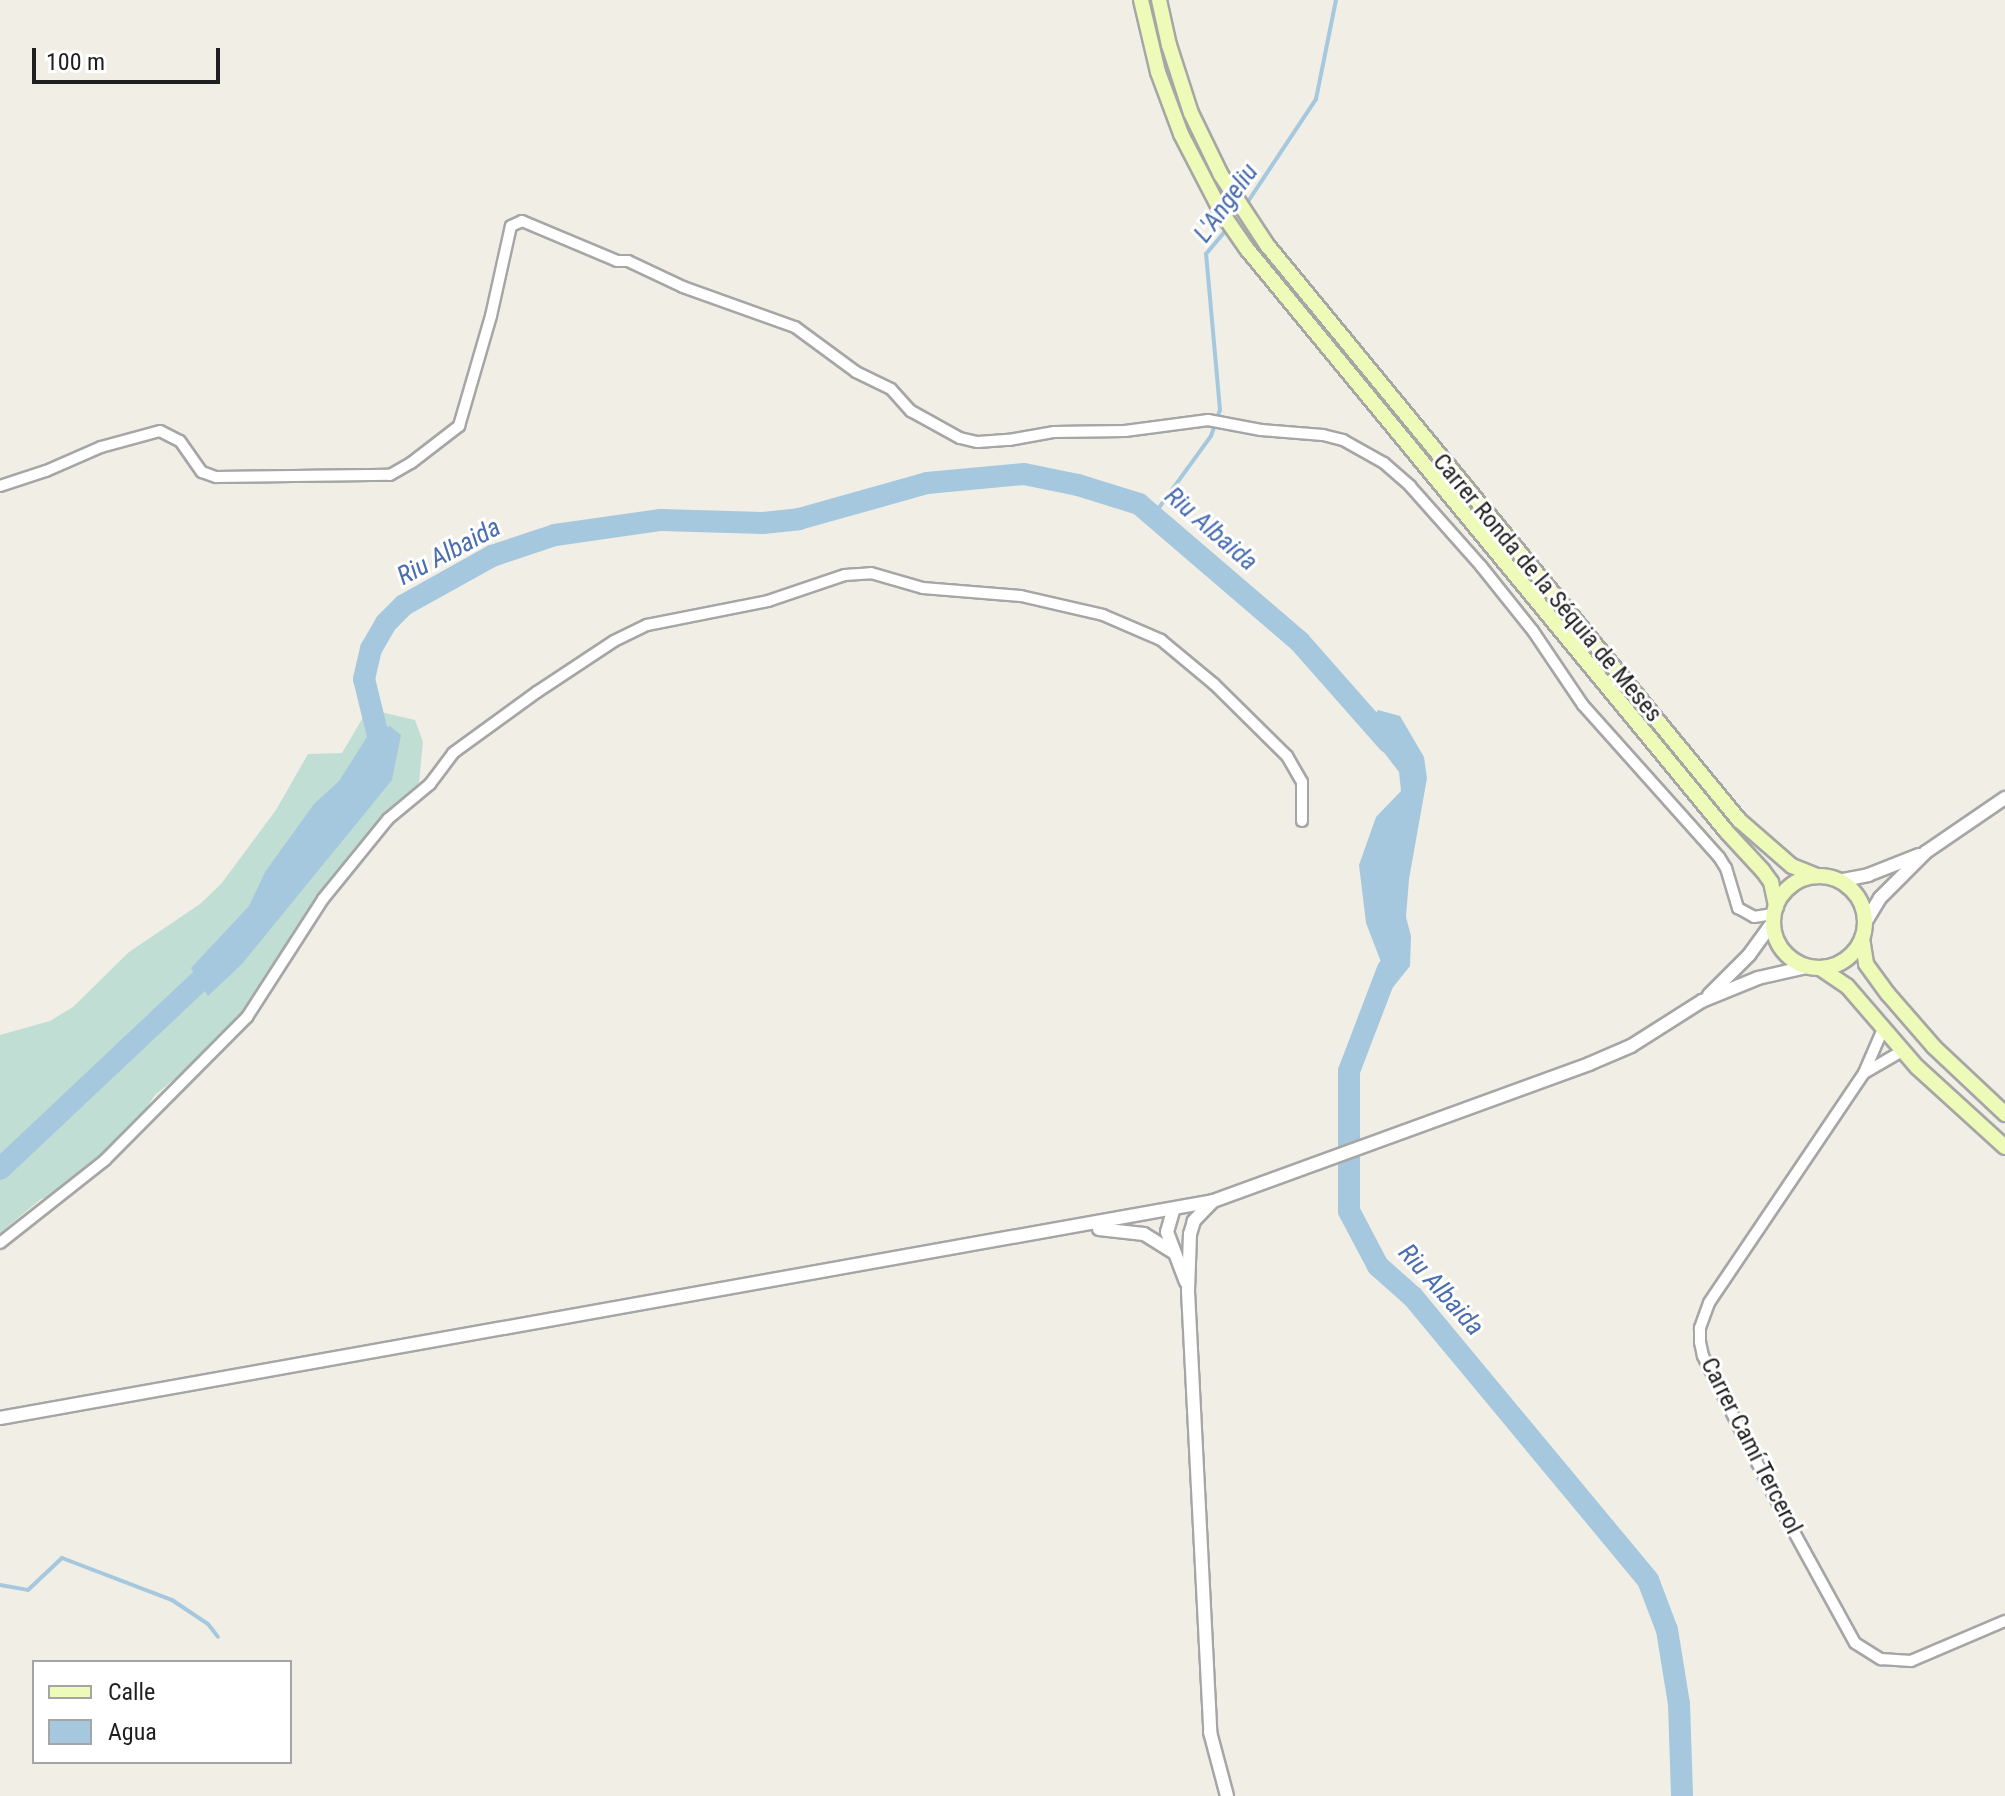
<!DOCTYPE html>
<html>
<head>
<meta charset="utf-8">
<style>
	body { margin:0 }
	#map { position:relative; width:2005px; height:1796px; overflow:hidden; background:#f0eee5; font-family:"Roboto Condensed",sans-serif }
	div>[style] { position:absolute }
	.wetland>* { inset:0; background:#c1ded5 }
	.water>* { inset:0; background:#a5c8de }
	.stream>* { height:4px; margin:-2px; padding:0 2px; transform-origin:2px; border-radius:2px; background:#a5c8de }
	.river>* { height:22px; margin:-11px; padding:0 11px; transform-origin:11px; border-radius:11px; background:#a5c8de }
	.roads { filter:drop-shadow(2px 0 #a6a6a6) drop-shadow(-2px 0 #a6a6a6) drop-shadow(0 2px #a6a6a6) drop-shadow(0 -2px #a6a6a6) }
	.minor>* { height:10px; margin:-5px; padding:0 5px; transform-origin:5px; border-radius:5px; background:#fff }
	.tertiary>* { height:12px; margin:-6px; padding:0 6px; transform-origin:6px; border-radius:6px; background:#fff }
	.secondary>* { height:14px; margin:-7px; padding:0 7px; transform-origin:7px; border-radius:7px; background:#edfab8 }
	.secondary>.ring { margin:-7px; padding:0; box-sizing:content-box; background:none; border:14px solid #edfab8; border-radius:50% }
	span { translate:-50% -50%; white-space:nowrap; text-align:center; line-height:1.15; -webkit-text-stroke:6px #fff; paint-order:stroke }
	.street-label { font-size:24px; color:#1f1f1f }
	.water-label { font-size:26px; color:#496db0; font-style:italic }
	.legend { position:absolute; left:32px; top:1660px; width:260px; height:104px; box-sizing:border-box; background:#fff; border:2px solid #a5a5a5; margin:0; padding:10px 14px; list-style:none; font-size:24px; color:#1f1f1f }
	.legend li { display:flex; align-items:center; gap:16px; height:40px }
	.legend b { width:40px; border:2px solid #a5a5a5 }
	.scale { position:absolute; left:32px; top:48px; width:188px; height:36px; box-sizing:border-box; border:4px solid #1f1f1f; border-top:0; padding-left:10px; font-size:24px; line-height:28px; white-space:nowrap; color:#1f1f1f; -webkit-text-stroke:6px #fff; paint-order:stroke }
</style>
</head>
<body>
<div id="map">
	<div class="wetland">
		<i style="clip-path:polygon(368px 709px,415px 720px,423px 742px,419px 783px,363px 839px,329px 882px,239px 1019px,206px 1053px,155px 1095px,136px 1123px,79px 1175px,53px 1195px,41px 1199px,0 1233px,0 1035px,50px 1021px,73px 1007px,129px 952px,200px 904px,221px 884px,276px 810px,308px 754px,342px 753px)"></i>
	</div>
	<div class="water">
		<i style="clip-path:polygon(1378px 710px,1400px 716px,1424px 757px,1427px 778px,1409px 879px,1406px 917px,1411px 936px,1410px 966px,1386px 996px,1374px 989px,1381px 962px,1366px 923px,1359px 865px,1376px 817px,1401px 791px,1399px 772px,1366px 729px)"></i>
		<i style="clip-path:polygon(390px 726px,401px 735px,392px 780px,242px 964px,208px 996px,191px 968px,249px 906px,265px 872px,314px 804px,339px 781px,370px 732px)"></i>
	</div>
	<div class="stream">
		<i style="left:1245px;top:206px;width:128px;rotate:-56.4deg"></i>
		<i style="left:1316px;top:99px;width:101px;rotate:-78.6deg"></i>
		<i style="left:1153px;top:516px;width:99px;rotate:-54.1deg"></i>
		<i style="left:1211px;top:436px;width:28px;rotate:-71deg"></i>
		<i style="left:1220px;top:410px;width:157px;rotate:-95.1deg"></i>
		<i style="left:1206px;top:254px;width:33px;rotate:-50deg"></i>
		<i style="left:0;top:1585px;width:28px;rotate:10deg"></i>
		<i style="left:28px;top:1590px;width:47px;rotate:-43.3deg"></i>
		<i style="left:62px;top:1558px;width:118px;rotate:20.9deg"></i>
		<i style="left:172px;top:1600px;width:43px;rotate:33.7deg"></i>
		<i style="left:208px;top:1624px;width:16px;rotate:52deg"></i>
	</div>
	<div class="river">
		<i style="left:377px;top:757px;width:13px;rotate:-77deg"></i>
		<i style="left:380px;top:744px;width:67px;rotate:-103.8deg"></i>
		<i style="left:364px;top:679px;width:31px;rotate:-77deg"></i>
		<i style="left:371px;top:649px;width:30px;rotate:-60deg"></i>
		<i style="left:386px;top:623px;width:25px;rotate:-45deg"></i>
		<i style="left:404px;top:605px;width:101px;rotate:-29.1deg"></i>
		<i style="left:492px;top:556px;width:66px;rotate:-18.4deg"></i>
		<i style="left:555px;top:535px;width:107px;rotate:-8.1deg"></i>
		<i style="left:661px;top:520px;width:102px;rotate:1.7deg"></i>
		<i style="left:763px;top:523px;width:36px;rotate:-6deg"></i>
		<i style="left:799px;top:519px;width:133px;rotate:-15.7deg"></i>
		<i style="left:927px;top:483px;width:97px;rotate:-5.3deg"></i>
		<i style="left:1024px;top:474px;width:55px;rotate:11.5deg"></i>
		<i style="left:1078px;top:485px;width:64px;rotate:17.3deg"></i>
		<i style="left:1139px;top:504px;width:211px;rotate:40.6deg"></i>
		<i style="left:1299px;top:641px;width:135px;rotate:48.6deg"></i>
		<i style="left:1388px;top:969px;width:109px;rotate:110.9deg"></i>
		<i style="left:1349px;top:1071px;width:140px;rotate:90deg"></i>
		<i style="left:1349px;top:1211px;width:62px;rotate:62.2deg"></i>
		<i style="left:1378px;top:1266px;width:47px;rotate:41.5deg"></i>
		<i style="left:1413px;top:1297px;width:368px;rotate:50.3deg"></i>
		<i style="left:1648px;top:1580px;width:53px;rotate:69.2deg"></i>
		<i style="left:1667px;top:1630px;width:75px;rotate:80.8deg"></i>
		<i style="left:1679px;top:1704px;width:92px;rotate:88.1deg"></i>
		<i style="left:0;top:1169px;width:302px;rotate:-43.3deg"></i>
	</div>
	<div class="roads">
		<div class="minor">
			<i style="left:0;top:486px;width:48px;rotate:-18.1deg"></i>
			<i style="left:46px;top:471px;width:60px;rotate:-23.6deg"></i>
			<i style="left:101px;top:447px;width:61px;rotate:-15.2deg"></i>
			<i style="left:160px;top:431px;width:22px;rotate:27deg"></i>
			<i style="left:180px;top:441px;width:38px;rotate:55deg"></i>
			<i style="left:202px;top:472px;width:15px;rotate:20deg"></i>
			<i style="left:216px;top:477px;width:174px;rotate:-0.7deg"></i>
			<i style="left:390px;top:475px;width:24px;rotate:-30deg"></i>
			<i style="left:411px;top:463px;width:61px;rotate:-37.6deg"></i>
			<i style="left:459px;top:426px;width:115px;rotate:-73.8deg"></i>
			<i style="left:491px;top:316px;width:92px;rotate:-77.5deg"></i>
			<i style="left:511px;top:226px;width:12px;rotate:-24deg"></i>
			<i style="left:522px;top:221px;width:103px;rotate:22.8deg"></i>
			<i style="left:617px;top:261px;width:11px"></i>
			<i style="left:628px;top:261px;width:61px;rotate:25.3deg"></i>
			<i style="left:683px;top:287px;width:119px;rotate:19.7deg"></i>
			<i style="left:795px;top:327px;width:76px;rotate:36.4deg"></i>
			<i style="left:856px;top:372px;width:39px;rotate:26deg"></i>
			<i style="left:891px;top:389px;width:30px;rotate:48deg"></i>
			<i style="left:911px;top:411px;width:56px;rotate:28.9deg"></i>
			<i style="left:960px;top:438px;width:18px;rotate:13deg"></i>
			<i style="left:978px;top:442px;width:31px;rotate:-4deg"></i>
			<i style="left:1009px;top:440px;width:46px;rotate:-10.1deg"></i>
			<i style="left:1054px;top:432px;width:71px;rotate:-0.8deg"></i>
			<i style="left:1125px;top:431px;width:84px;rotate:-7.5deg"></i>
			<i style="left:1208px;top:420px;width:54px;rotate:10.7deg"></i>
			<i style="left:1261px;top:430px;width:62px;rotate:4.6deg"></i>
			<i style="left:1323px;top:435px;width:21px;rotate:14deg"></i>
			<i style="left:1343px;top:440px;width:47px;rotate:29.3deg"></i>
			<i style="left:1384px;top:463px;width:35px;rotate:41deg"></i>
			<i style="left:1410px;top:486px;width:107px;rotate:48.4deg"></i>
			<i style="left:1481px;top:566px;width:83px;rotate:51.3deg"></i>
			<i style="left:1533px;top:631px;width:89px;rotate:56deg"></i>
			<i style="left:1583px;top:705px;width:204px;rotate:48.2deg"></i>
			<i style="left:1719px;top:857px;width:13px;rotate:58deg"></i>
			<i style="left:1726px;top:868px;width:42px;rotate:73.3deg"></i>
			<i style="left:1738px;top:908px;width:18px;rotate:29deg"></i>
			<i style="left:1754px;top:917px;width:19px;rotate:-9deg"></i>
			<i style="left:1883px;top:1029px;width:48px;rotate:113.4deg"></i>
			<i style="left:1864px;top:1073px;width:277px;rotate:124deg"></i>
			<i style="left:1709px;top:1303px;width:27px;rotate:110deg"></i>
			<i style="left:1700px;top:1328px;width:14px;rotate:90deg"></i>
			<i style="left:1700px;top:1342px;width:14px;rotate:78deg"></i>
			<i style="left:1703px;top:1356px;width:153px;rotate:63.1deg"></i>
			<i style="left:1772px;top:1492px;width:172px;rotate:61.2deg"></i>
			<i style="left:1855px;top:1643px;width:31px;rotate:32deg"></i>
			<i style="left:1881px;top:1659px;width:30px;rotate:4deg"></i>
			<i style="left:1911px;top:1661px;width:102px;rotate:-23.1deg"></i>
			<i style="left:1866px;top:1072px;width:42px;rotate:-30.3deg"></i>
			<i style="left:0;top:1243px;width:134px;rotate:-38.3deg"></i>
			<i style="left:105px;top:1160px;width:202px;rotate:-45.2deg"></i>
			<i style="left:247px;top:1017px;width:140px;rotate:-57.2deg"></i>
			<i style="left:323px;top:899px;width:103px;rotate:-50.9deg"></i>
			<i style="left:388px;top:819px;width:55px;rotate:-39.8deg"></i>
			<i style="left:430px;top:784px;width:39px;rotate:-53deg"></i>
			<i style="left:453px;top:753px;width:104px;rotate:-36deg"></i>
			<i style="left:537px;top:692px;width:92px;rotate:-33.5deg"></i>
			<i style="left:614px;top:641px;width:37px;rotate:-26deg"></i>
			<i style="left:647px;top:625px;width:123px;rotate:-11.2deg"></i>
			<i style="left:768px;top:601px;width:81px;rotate:-18.7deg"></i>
			<i style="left:845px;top:575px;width:26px;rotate:-4deg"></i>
			<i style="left:871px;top:573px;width:54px;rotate:16.1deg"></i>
			<i style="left:923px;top:588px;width:98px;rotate:4.7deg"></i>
			<i style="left:1021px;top:596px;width:84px;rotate:13deg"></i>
			<i style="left:1103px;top:615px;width:63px;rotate:23.3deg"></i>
			<i style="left:1161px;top:640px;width:69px;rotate:39.7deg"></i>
			<i style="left:1214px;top:684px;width:103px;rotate:44.6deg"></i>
			<i style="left:1287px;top:756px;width:30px;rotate:60deg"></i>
			<i style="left:1302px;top:782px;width:39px;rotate:90deg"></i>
		</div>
		<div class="tertiary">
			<i style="left:1838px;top:881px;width:31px;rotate:-11deg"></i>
			<i style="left:1868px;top:875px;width:55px;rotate:-21.4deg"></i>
			<i style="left:1865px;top:923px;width:29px;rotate:-59deg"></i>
			<i style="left:1880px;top:898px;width:65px;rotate:-45deg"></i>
			<i style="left:1926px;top:852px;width:96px;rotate:-34.4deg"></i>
			<i style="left:1709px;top:995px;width:57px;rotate:-45deg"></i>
			<i style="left:1749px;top:955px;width:41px;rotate:-54deg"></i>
			<i style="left:1213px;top:1201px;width:28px;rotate:134deg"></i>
			<i style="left:1194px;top:1221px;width:14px;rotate:107deg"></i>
			<i style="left:1190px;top:1234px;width:57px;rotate:92deg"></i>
			<i style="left:1188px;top:1291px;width:442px;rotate:87.1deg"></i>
			<i style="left:1210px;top:1732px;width:66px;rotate:75.1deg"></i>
			<i style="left:1173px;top:1211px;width:22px;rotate:106deg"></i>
			<i style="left:1167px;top:1232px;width:53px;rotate:69.2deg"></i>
			<i style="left:1099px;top:1229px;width:45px;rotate:6.3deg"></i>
			<i style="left:1144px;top:1234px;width:34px;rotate:32deg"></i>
			<i style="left:0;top:1418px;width:1232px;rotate:-10.14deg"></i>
			<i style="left:1213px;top:1201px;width:400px;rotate:-20deg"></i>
			<i style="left:1589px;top:1064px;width:46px;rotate:-23.2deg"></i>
			<i style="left:1631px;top:1046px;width:84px;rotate:-32.4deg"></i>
			<i style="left:1702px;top:1001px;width:61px;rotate:-22.3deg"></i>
			<i style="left:1758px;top:978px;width:49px;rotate:-12.9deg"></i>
		</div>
		<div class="secondary">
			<i style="left:1141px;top:0;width:74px;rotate:76.7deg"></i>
			<i style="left:1158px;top:72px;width:66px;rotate:69.6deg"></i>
			<i style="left:1181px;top:134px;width:89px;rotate:62.6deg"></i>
			<i style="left:1222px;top:213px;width:44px;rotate:55.2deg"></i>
			<i style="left:1247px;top:249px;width:754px;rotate:50.54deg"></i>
			<i style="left:1726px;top:831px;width:54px;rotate:47.2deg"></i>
			<i style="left:1763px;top:871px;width:14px;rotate:54deg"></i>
			<i style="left:1771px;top:882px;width:25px;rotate:78deg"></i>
			<i style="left:1159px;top:0;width:46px;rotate:77.5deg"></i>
			<i style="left:1169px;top:45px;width:71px;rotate:72.1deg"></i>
			<i style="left:1191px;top:113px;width:69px;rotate:64.2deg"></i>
			<i style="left:1221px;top:175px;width:84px;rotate:56.7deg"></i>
			<i style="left:1267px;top:245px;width:744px;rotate:50.62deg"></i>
			<i style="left:1739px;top:820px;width:70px;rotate:41deg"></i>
			<i style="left:1792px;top:866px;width:27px;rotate:22deg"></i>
			<i class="ring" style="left:1773px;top:876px;width:78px;height:78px"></i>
			<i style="left:1862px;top:938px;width:26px;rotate:81deg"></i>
			<i style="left:1866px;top:964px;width:37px;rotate:54deg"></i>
			<i style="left:1888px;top:994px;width:70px;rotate:49deg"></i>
			<i style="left:1934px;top:1047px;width:98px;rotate:43.3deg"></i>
			<i style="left:1820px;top:968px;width:32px;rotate:34deg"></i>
			<i style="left:1847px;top:986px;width:107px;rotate:49.2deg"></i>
			<i style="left:1917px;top:1067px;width:119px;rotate:42.3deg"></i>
		</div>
	</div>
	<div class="street-label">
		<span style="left:1547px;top:588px;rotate:50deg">Carrer Ronda de la Séquia de Meses</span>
		<span style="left:1751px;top:1446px;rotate:63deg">Carrer Camí Tercerol</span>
	</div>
	<div class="water-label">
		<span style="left:1226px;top:203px;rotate:-54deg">L'Angeliu</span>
		<span style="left:1211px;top:529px;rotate:41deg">Riu Albaida</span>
		<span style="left:449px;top:552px;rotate:-28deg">Riu Albaida</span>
		<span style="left:1441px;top:1290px;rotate:48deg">Riu Albaida</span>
	</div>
	<ul class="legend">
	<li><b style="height:10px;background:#edfab8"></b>Calle</li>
	<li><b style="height:22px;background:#a5c8de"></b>Agua</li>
	</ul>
	<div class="scale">100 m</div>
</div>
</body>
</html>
